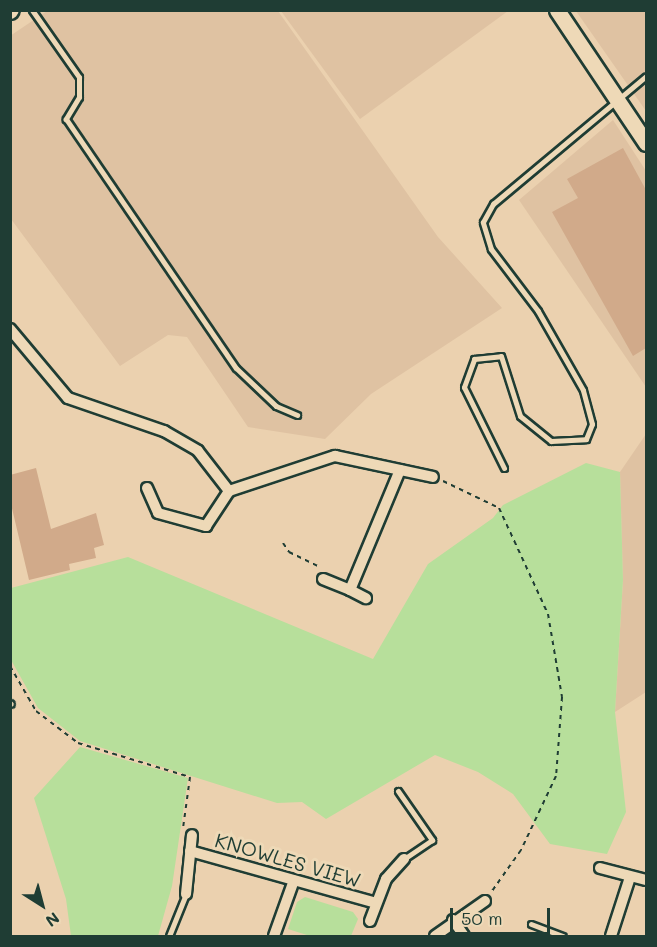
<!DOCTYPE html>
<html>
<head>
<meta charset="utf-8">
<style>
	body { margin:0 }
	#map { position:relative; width:657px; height:947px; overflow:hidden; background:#ebd1af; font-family:Mali,sans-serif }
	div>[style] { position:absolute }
	.built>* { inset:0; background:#dfc2a2 }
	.green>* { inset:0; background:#b7df9b }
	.building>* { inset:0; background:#d1aa8a }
	.path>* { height:2px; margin-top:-1px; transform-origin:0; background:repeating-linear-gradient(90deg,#1f3d34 0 4.5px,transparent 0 9px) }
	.roads { filter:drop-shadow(2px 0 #1f3d34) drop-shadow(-2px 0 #1f3d34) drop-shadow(0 2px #1f3d34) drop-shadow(0 -2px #1f3d34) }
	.lane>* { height:5px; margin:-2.5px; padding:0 2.5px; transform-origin:2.5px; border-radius:2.5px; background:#eed9b7 }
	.street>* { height:10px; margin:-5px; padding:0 5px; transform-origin:5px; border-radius:5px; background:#eed9b7 }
	.secondary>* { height:15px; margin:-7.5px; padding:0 7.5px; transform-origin:7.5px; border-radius:7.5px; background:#eed9b7 }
	.primary>* { height:16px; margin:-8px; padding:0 8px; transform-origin:8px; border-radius:8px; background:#eed9b7 }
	span { translate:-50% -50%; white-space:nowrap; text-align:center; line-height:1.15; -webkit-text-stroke:6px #eed9b7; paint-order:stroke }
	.street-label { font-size:20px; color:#1f3d34 }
	.frame { position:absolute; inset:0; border:12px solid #1f3d34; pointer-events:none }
	.north { position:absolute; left:12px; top:875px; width:60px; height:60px; -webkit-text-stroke:4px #eed9b7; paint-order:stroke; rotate:144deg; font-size:16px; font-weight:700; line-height:24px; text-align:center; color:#1f3d34 }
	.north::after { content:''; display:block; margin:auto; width:21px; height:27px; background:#1f3d34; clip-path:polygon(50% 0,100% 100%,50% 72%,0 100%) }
	.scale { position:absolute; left:450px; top:908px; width:100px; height:27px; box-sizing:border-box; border:3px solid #1f3d34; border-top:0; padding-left:8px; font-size:18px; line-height:21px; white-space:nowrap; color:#1f3d34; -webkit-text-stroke:4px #eed9b7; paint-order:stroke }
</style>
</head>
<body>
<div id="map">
	<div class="built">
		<i style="clip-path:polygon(47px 11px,278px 11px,438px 237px,502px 308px,371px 394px,325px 439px,248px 427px,187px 337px,168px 335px,120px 366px,11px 219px,10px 36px)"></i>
		<i style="clip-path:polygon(281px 11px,508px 11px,360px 119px)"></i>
		<i style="clip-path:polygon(576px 11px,646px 11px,646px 111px)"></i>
		<i style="clip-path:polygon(613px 120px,646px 171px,646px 387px,519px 200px)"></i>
		<i style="clip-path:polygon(646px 434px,646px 692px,615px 712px,623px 580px,620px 472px)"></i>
	</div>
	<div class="green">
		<i style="clip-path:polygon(586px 463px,620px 472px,623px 580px,615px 712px,626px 812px,607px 854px,550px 844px,513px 794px,478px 772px,435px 755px,326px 819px,302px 802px,277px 803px,80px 741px,38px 708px,11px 660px,11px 588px,128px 557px,373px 659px,428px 564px,493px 518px,503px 505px)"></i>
		<i style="clip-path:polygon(80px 747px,188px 778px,172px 886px,158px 936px,71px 936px,66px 899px,34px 798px)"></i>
		<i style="clip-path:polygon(305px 897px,353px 912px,358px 919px,351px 936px,310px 936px,288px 929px,297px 902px)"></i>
	</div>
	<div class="building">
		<i style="clip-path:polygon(623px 148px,646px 190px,646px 348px,633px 356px,552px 212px,578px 198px,567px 179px)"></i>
		<i style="clip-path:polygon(36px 468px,51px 529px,96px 513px,104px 545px,94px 548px,96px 558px,69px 564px,70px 570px,29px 580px,10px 500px,10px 475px)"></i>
	</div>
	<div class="path">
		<i style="left:443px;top:481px;width:62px;rotate:25.7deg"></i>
		<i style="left:499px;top:508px;width:117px;rotate:65.2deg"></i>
		<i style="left:548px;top:614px;width:84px;rotate:80.4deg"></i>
		<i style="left:562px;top:697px;width:79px;rotate:94.3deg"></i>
		<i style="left:556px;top:776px;width:82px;rotate:115.3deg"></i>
		<i style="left:521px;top:850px;width:50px;rotate:125.3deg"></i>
		<i style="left:283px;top:543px;width:11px;rotate:56deg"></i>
		<i style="left:289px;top:552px;width:34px;rotate:26deg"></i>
		<i style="left:10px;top:666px;width:52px;rotate:60deg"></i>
		<i style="left:36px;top:711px;width:53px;rotate:37.3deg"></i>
		<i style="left:78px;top:743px;width:117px;rotate:16.9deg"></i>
		<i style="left:190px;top:777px;width:51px;rotate:97.8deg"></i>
	</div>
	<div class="roads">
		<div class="lane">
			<i style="left:32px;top:10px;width:82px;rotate:55deg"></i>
			<i style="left:79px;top:77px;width:20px;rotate:90deg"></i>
			<i style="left:79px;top:97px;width:26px;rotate:121deg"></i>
			<i style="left:66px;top:119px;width:301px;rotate:55.7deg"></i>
			<i style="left:236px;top:368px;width:55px;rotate:43.5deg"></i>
			<i style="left:276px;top:406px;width:23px;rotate:23deg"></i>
			<i style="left:504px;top:468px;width:90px;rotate:-116.3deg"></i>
			<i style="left:464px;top:387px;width:30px;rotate:-70deg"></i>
			<i style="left:474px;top:359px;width:27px;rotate:-6deg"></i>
			<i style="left:501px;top:356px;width:63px;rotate:72.4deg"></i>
			<i style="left:520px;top:416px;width:40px;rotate:39deg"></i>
			<i style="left:551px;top:441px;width:35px;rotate:-3deg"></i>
			<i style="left:586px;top:439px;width:16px;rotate:-68deg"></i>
			<i style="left:592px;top:424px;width:35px;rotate:-105deg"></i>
			<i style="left:583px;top:390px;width:91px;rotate:-119.7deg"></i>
			<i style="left:538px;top:311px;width:78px;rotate:-127.2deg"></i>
			<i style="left:491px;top:249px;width:28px;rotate:-107deg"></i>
			<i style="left:483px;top:222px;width:21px;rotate:-61deg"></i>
			<i style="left:493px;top:204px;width:199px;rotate:-39.9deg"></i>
			<i style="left:10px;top:703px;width:1px;rotate:45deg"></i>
			<i style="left:398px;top:791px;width:60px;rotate:55.2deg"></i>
			<i style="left:432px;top:840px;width:34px;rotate:146deg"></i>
			<i style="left:531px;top:924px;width:34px;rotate:21deg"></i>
			<i style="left:169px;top:936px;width:45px;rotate:-68deg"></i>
		</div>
		<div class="street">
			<i style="left:10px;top:329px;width:90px;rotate:50deg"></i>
			<i style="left:68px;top:398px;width:102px;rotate:19deg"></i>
			<i style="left:164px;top:431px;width:39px;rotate:30deg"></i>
			<i style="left:198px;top:451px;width:51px;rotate:52.2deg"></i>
			<i style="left:229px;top:491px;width:112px;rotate:-18.3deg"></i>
			<i style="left:335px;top:456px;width:100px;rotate:12.1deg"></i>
			<i style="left:147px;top:488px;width:27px;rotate:66deg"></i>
			<i style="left:158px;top:513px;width:50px;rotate:15.2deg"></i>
			<i style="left:206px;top:526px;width:42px;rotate:-56.7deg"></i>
			<i style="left:323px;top:579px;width:29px;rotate:22deg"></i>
			<i style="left:350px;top:590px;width:130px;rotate:-67.4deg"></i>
			<i style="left:350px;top:590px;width:18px;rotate:27deg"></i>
			<i style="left:190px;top:851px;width:193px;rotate:15.6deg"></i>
			<i style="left:600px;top:868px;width:48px;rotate:14.6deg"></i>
			<i style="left:186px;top:894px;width:59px;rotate:-84.2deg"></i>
			<i style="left:453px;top:920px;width:19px;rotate:55deg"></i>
			<i style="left:370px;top:921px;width:45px;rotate:-69.1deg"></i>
			<i style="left:386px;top:879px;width:27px;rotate:-48deg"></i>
			<i style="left:274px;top:936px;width:59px;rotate:-70.3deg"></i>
			<i style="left:435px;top:936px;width:61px;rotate:-35deg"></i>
			<i style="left:611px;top:936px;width:62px;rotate:-72.1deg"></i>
		</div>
		<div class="secondary">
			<i style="left:557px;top:10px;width:160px;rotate:56.2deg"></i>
		</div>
		<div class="primary">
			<i style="left:10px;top:11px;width:1px;rotate:-45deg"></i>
		</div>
	</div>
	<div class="street-label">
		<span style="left:288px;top:860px;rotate:16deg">KNOWLES VIEW</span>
	</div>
	<div class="frame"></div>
	<div class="north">N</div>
	<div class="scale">50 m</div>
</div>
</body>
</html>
